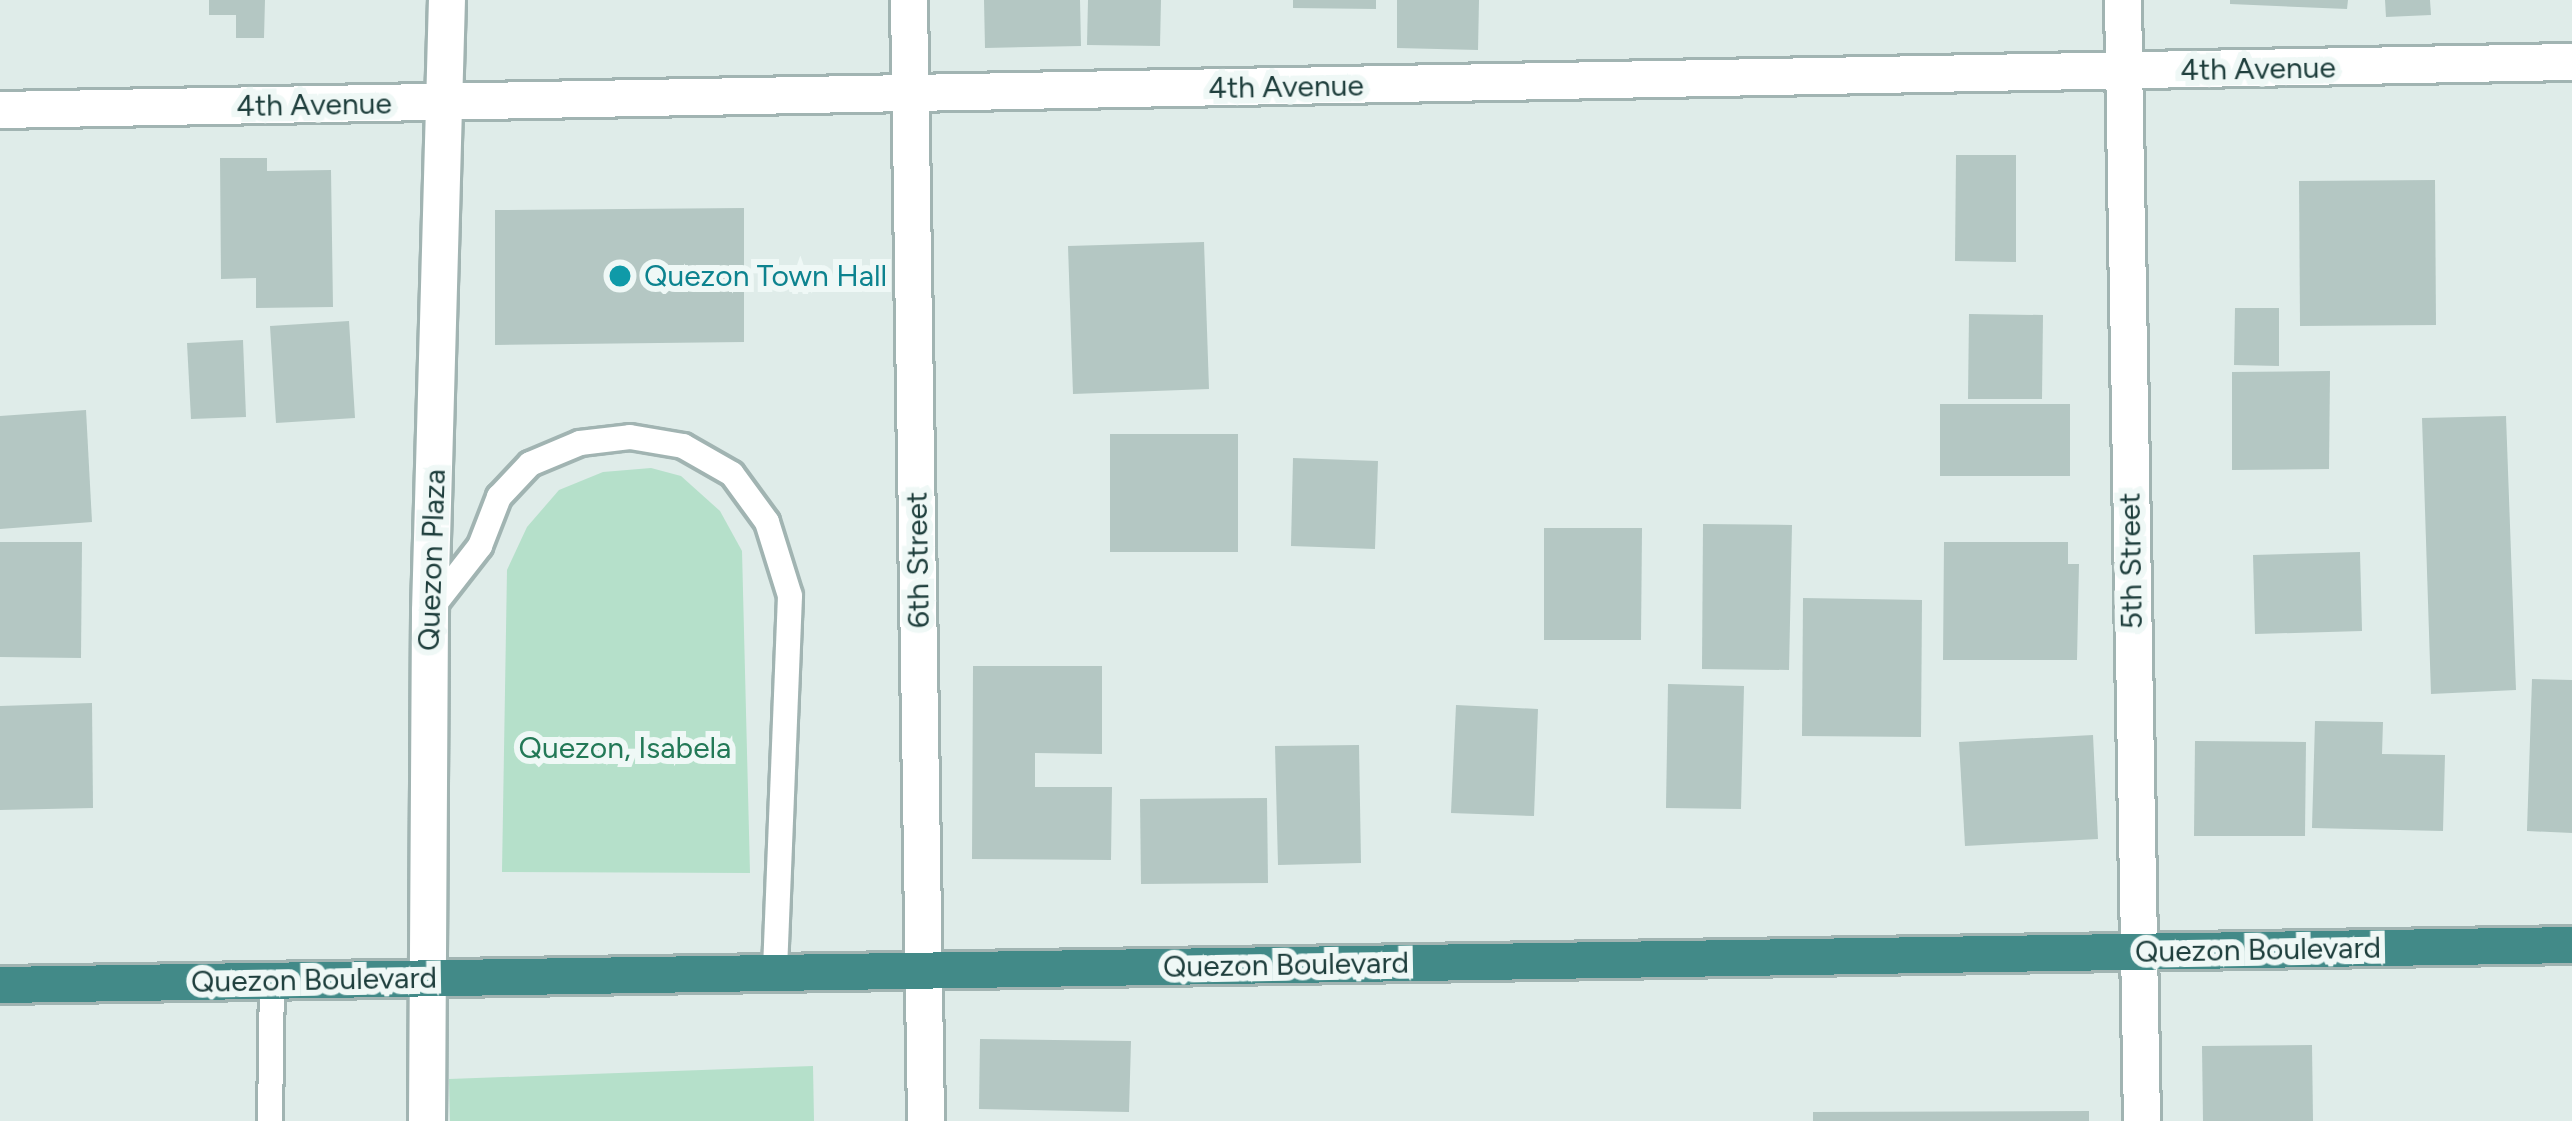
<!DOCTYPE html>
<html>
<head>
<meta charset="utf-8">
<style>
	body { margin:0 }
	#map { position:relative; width:2572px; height:1121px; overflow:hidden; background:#dfece9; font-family:Figtree,sans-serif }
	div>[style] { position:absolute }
	.green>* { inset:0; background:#b5e0ca }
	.building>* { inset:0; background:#b4c7c3 }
	.roads { filter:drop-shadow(3px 0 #a1b4b2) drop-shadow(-3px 0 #a1b4b2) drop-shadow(0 3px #a1b4b2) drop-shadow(0 -3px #a1b4b2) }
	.service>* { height:24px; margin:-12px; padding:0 12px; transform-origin:12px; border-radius:12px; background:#fff }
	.minor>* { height:36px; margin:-18px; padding:0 18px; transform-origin:18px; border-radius:18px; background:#fff }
	.trunk>* { height:36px; margin:-18px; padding:0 18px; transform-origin:18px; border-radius:18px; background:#428a88 }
	.dots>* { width:33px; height:33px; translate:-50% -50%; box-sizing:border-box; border:6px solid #eff8f6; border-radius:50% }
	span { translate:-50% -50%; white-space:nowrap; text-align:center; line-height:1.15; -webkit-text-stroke:12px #eff8f6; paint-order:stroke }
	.street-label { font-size:30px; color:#1e3e3c }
	.culture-label { font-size:30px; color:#0d838f }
	.left { translate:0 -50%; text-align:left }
	.park-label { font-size:30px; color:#237957 }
</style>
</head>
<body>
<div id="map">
	<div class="green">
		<i style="clip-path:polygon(651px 468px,681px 476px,720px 511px,742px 551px,750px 873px,502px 872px,507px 570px,527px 527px,559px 490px,603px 472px)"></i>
		<i style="clip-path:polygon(813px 1066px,814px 1121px,450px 1121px,449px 1079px)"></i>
	</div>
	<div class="building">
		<i style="clip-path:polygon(209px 0,265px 0,264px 38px,236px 38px,236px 15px,209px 15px)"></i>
		<i style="clip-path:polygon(984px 0,1080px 0,1081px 46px,985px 48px)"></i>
		<i style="clip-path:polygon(1088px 0,1161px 0,1160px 46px,1087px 45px)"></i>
		<i style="clip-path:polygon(1293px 0,1376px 0,1376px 9px,1293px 8px)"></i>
		<i style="clip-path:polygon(1397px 0,1479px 0,1478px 50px,1397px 48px)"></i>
		<i style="clip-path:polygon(2230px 0,2348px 0,2347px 9px,2230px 4px)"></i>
		<i style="clip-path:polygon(2385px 0,2430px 0,2431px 15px,2386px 17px)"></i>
		<i style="clip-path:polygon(1956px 155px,2016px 155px,2016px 262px,1955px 261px)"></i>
		<i style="clip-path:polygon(220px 158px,267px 158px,267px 171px,331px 170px,333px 307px,256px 308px,256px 278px,221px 279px)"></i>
		<i style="clip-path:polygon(2435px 180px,2436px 325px,2300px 326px,2299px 181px)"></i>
		<i style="clip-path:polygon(744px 208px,744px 342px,495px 345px,495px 210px)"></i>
		<i style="clip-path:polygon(1204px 242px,1209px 389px,1073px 394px,1068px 246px)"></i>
		<i style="clip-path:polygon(2235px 308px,2279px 308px,2279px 366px,2234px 365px)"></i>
		<i style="clip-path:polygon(1969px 314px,2043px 315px,2042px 399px,1968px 399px)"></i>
		<i style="clip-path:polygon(349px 321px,355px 418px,276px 423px,270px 326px)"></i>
		<i style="clip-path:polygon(243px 340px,246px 417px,191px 419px,187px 343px)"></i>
		<i style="clip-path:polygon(2330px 371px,2329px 469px,2232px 470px,2232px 372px)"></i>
		<i style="clip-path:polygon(1940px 404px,2070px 404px,2070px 476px,1940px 476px)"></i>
		<i style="clip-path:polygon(86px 410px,92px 522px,0 529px,0 416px)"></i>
		<i style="clip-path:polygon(2506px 416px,2516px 690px,2431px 694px,2422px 418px)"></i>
		<i style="clip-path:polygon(1110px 434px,1238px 434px,1238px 552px,1110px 552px)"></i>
		<i style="clip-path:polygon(1293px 458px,1378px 461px,1375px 549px,1291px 546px)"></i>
		<i style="clip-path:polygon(1703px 524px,1792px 525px,1789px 670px,1702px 669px)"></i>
		<i style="clip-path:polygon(1544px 528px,1642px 528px,1641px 640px,1544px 640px)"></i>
		<i style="clip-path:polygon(0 542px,82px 542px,81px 658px,0 657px)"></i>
		<i style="clip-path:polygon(1944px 542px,2068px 542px,2068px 564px,2079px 564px,2077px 660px,1943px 660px)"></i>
		<i style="clip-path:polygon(2360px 552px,2362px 631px,2255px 634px,2253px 555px)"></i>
		<i style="clip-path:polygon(1803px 598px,1922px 600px,1921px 737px,1802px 736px)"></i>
		<i style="clip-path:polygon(973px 666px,1102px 666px,1102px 754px,1035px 753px,1035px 787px,1112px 787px,1111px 860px,972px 859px)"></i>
		<i style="clip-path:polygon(2532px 679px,2572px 680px,2572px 833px,2527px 831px)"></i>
		<i style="clip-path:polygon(1668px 684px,1744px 686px,1741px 809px,1666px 808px)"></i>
		<i style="clip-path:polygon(92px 703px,93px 808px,0 810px,0 706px)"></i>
		<i style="clip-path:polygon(1456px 705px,1538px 709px,1534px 816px,1451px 813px)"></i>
		<i style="clip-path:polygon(2315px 721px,2383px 722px,2382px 754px,2445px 755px,2443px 831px,2312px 828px)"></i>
		<i style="clip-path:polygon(2093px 735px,2098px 839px,1965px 846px,1959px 742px)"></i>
		<i style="clip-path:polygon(2195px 741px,2306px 742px,2305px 836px,2194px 836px)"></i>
		<i style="clip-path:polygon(1359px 745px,1361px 863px,1278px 865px,1275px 746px)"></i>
		<i style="clip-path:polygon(1267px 798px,1268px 883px,1141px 884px,1140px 799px)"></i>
		<i style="clip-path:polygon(980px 1039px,1131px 1041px,1129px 1112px,979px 1109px)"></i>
		<i style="clip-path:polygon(2312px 1045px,2313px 1121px,2203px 1121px,2202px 1046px)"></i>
		<i style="clip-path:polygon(2089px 1111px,2089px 1121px,1813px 1121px,1813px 1112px)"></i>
	</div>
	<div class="roads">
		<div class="service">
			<i style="left:431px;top:609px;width:80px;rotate:-52.1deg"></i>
			<i style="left:480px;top:546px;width:53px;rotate:-68.8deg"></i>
			<i style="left:499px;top:497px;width:45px;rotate:-46.8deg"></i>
			<i style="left:530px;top:464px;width:54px;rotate:-22.8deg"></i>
			<i style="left:580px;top:443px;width:50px;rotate:-6.8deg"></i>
			<i style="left:630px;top:437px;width:54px;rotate:9.6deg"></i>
			<i style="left:683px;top:446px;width:56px;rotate:29.7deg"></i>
			<i style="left:732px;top:474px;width:59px;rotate:53.9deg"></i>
			<i style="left:767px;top:522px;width:77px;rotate:72.7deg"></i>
			<i style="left:790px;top:596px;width:377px;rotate:92.3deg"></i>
			<i style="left:270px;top:1121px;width:140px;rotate:-89.2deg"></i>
		</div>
		<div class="minor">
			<i style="left:909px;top:0;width:1121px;rotate:89.13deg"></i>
			<i style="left:2123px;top:0;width:1121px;rotate:89.03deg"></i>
			<i style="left:0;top:110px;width:2572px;rotate:-1.07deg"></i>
			<i style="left:427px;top:1121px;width:510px;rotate:-89.66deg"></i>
			<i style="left:430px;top:611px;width:611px;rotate:-88.41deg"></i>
		</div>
		<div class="trunk">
			<i style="left:0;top:985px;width:2572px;rotate:-0.89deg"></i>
		</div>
	</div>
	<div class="dots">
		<i style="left:620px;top:276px;background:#0f9aa8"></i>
	</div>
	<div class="street-label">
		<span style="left:2258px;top:69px;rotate:-1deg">4th Avenue</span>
		<span style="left:1286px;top:87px;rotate:-1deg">4th Avenue</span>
		<span style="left:314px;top:105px;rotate:-1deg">4th Avenue</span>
		<span style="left:432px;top:560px;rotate:-88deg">Quezon Plaza</span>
		<span style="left:918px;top:560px;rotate:-91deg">6th Street</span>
		<span style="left:2131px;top:561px;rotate:-91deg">5th Street</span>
		<span style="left:2258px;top:950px;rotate:-1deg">Quezon Boulevard</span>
		<span style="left:1286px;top:965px;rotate:-1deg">Quezon Boulevard</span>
		<span style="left:314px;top:980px;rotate:-1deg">Quezon Boulevard</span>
	</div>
	<div class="culture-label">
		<span class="left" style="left:644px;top:276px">Quezon Town Hall</span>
	</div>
	<div class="park-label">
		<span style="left:625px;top:748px">Quezon, Isabela</span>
	</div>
</div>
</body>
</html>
